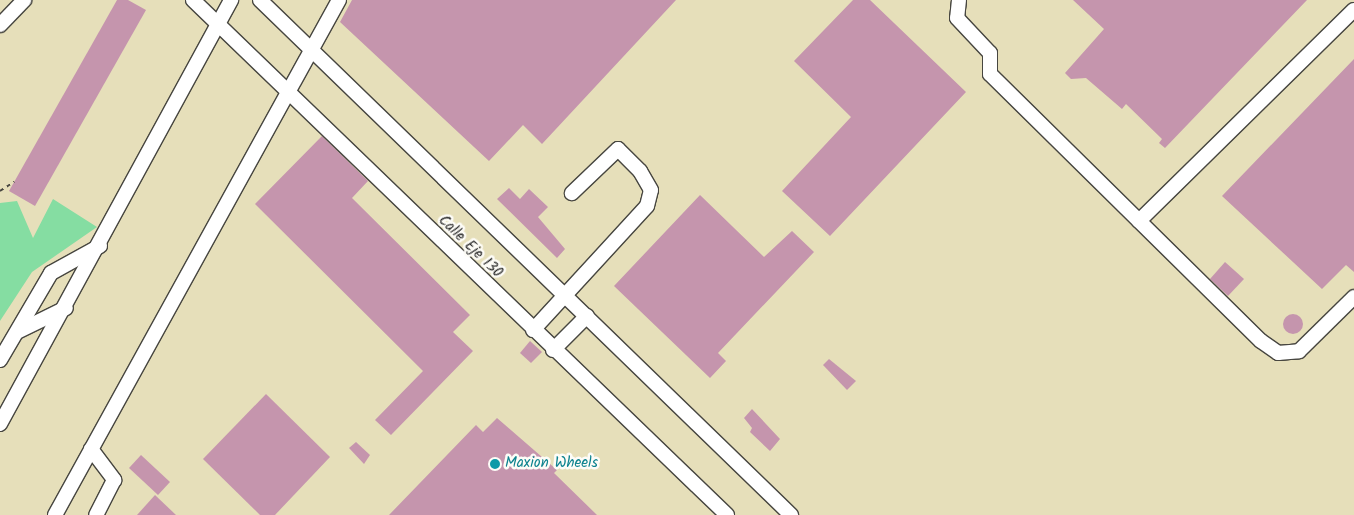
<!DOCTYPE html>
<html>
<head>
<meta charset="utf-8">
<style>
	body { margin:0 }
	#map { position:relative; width:1354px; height:515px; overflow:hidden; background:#e6dfba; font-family:Kalam,sans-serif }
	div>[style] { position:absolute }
	.green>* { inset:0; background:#85dda2 }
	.building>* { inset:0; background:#c595ad }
	.round { border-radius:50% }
	.path>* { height:2px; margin-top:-1px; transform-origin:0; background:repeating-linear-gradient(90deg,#474640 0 4px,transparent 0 8px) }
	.roads { filter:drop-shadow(1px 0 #474640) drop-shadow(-1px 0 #474640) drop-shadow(0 1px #474640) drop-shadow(0 -1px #474640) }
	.minor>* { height:14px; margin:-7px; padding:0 7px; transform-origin:7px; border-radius:7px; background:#fff }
	.dots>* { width:14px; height:14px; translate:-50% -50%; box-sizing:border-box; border:2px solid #fdfcf7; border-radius:50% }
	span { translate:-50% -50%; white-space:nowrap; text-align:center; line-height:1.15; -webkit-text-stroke:5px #fdfcf7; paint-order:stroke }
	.street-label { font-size:15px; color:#2b2b2b }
	.culture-label { font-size:15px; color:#0d838f }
	.left { translate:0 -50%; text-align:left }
</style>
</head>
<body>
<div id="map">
	<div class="green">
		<i style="clip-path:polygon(53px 199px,97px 227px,32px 272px,0 321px,0 203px,17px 201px,33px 238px)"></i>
	</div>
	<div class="building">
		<i style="clip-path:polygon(117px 0,128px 0,146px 10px,35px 206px,9px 191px)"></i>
		<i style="clip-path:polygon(352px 0,676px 0,542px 144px,523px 125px,489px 161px,340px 22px)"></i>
		<i style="clip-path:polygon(853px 0,870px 0,966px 92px,830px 236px,782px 191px,851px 117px,794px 61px)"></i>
		<i style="clip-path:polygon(1073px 0,1307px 0,1165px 148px,1159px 143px,1162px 139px,1126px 104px,1122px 109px,1086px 78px,1071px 79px,1065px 73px,1104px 29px)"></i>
		<i style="clip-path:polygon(1354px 59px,1354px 272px,1346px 265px,1322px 289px,1222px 196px)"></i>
		<i style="clip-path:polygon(322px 136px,368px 181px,352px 198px,470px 315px,453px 332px,473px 351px,391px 435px,375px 420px,423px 371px,255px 204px)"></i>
		<i style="clip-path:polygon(509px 188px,520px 199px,529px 189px,548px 207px,538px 217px,565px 249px,557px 258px,497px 199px)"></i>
		<i style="clip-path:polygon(700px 195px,764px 257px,792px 231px,814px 252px,718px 353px,726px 361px,710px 378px,614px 286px)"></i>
		<i style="clip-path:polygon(1225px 262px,1244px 279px,1228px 296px,1210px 279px)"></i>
		<i class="round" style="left:1283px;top:314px;width:20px;height:20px"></i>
		<i style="clip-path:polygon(530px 341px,542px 352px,531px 363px,520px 353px)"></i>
		<i style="clip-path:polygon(829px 359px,856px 381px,847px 390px,823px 365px)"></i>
		<i style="clip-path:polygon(266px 394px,330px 457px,275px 515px,260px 515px,203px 459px)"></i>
		<i style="clip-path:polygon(752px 409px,780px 439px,770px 451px,750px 432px,752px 428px,744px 418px)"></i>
		<i style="clip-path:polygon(497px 418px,557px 470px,554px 473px,597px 515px,389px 515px,476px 425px,483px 432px)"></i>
		<i style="clip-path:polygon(356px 442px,370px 455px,364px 464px,349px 448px)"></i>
		<i style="clip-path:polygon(141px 455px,170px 482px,158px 495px,129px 468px)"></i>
		<i style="clip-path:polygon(155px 495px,176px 515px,137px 515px)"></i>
	</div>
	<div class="path">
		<i style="left:0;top:191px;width:17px;rotate:-33deg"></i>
	</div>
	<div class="roads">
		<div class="minor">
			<i style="left:193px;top:0;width:742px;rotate:43.96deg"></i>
			<i style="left:260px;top:0;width:740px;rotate:44.12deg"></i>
			<i style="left:959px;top:0;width:18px;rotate:96deg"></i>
			<i style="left:957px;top:18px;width:48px;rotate:46.7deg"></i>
			<i style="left:990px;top:53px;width:21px;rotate:90deg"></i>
			<i style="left:990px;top:74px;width:380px;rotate:44.6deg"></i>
			<i style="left:1261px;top:341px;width:21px;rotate:35deg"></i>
			<i style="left:1278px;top:353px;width:21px;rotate:-5deg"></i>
			<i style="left:1299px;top:351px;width:77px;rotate:-44.5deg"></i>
			<i style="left:0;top:25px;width:35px;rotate:-46deg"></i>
			<i style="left:1139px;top:221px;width:301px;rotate:-44.5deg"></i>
			<i style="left:533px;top:330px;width:168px;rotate:-47.4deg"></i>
			<i style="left:647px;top:206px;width:16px;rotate:-76deg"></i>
			<i style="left:651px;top:190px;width:22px;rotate:-120deg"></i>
			<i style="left:640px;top:171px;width:31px;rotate:-135deg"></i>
			<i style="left:618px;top:149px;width:64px;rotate:136.3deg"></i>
			<i style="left:19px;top:331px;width:52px;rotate:-26.1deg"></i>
			<i style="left:553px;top:350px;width:48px;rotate:-45deg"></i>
			<i style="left:0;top:360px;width:101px;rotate:-59.6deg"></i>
			<i style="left:51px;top:273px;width:56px;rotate:-28.9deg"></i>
			<i style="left:0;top:424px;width:483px;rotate:-61.4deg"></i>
			<i style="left:91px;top:449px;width:39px;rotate:53deg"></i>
			<i style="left:114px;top:480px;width:39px;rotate:117deg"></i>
			<i style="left:55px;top:515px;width:588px;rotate:-61.13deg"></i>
		</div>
	</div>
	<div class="dots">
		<i style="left:495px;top:464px;background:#0f9aa8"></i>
	</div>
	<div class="street-label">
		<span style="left:470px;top:247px;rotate:44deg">Calle Eje 130</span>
	</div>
	<div class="culture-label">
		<span class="left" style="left:505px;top:464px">Maxion Wheels</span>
	</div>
</div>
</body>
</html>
